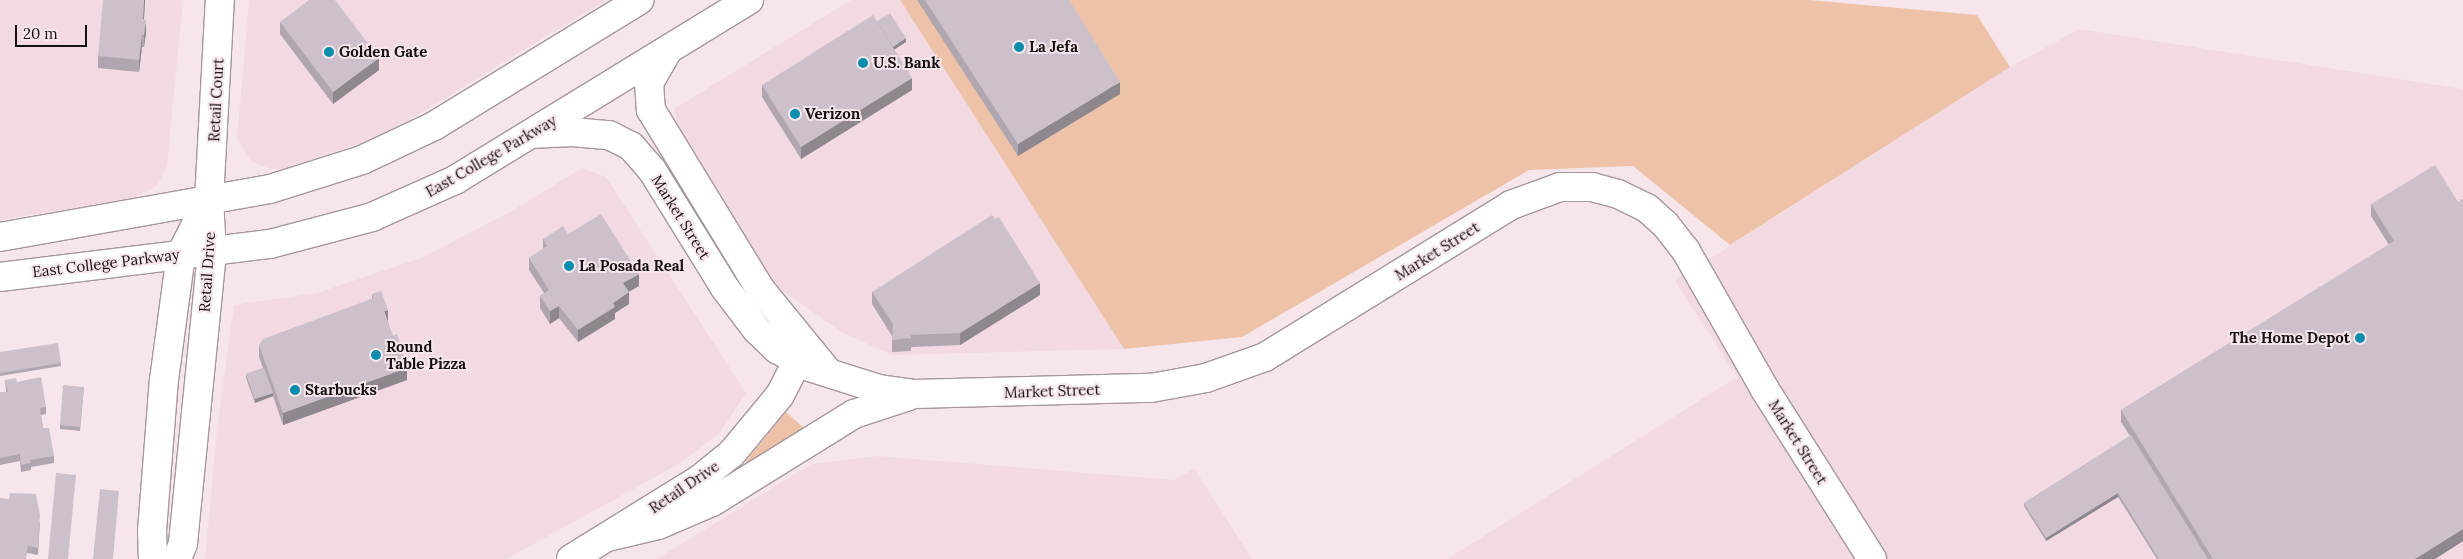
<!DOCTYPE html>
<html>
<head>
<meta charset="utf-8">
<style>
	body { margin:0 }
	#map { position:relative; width:2463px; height:559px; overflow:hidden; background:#f6e6eb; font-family:Lora,serif }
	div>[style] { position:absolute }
	.built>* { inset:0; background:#f3dae2 }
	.green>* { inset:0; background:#edc2a9 }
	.roads { filter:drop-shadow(1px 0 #a5979b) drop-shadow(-1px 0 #a5979b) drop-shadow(0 1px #a5979b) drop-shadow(0 -1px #a5979b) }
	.minor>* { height:28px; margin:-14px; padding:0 14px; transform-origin:14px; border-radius:14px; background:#fff }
	.major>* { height:28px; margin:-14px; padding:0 14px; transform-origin:14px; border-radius:14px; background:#fff }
	.wall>* { inset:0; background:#afa6af }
	.shaded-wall>* { inset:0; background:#8f878e }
	.building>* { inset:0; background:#ccc1cb }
	.dots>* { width:14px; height:14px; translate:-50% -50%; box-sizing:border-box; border:2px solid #f6e6eb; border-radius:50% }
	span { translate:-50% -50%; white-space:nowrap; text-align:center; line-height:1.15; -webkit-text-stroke:4px #f6e6eb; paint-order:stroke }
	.poi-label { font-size:15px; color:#151012; font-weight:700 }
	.left { translate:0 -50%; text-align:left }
	.right { translate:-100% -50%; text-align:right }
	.street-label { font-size:15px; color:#151012 }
	.scale { position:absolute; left:15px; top:25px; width:72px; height:22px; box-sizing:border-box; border:2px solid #151012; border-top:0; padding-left:6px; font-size:15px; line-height:18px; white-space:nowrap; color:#151012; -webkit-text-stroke:4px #f6e6eb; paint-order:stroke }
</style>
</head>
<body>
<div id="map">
	<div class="built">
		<i style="clip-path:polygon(0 0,183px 0,167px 166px,157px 186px,134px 198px,0 220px)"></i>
		<i style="clip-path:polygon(249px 0,606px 0,406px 122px,370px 140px,281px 169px,270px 169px,251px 161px,237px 138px)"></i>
		<i style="clip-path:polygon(851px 0,900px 0,1124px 349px,892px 355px,843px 333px,777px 287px,678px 127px,674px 109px)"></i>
		<i style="clip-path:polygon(2079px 29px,2463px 89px,2463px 559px,1447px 559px,1737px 377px,1675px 281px,2010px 67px)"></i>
		<i style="clip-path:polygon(582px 168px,606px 177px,746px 393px,719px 434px,679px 464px,506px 559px,205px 559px,217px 429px,234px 305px,317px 293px,421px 258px,510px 212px)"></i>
		<i style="clip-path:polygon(878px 456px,1174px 480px,1194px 468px,1252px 559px,657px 559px,811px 464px)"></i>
	</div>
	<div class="green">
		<i style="clip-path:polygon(900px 0,1809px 0,1977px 15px,2010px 67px,1730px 245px,1633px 166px,1529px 170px,1242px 337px,1124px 349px)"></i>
		<i style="clip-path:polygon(786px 412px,805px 429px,749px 465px,746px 461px)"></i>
	</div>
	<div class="roads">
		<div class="minor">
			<i style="left:668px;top:50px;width:38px;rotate:120deg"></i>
			<i style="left:649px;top:83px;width:27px;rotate:86deg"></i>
			<i style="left:651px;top:110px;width:211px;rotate:58.6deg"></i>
			<i style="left:761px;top:290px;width:104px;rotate:50.8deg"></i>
			<i style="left:531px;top:134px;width:41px;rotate:-2.8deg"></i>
			<i style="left:572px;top:132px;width:37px;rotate:5deg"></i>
			<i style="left:609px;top:135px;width:25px;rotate:27deg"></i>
			<i style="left:631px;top:146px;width:32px;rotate:49deg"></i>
			<i style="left:652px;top:170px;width:139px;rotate:58.3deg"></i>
			<i style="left:725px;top:288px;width:53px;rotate:52.7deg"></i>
			<i style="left:757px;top:330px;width:28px;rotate:44deg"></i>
			<i style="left:777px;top:349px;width:34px;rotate:30deg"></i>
			<i style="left:806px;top:366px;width:77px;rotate:17.5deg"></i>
			<i style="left:879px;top:389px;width:35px;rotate:8deg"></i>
			<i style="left:914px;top:394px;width:237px;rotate:-1.5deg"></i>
			<i style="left:1151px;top:388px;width:56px;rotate:-10.3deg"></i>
			<i style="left:1206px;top:378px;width:63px;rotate:-19.6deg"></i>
			<i style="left:1265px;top:357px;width:289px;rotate:-31.7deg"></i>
			<i style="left:1511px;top:205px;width:52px;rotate:-20.2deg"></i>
			<i style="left:1560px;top:187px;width:32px"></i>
			<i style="left:1592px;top:187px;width:27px;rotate:15deg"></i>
			<i style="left:1618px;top:194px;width:32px;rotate:26deg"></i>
			<i style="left:1647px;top:208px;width:24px;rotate:42deg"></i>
			<i style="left:1665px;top:224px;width:34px;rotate:52deg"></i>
			<i style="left:1686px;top:251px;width:158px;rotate:60.3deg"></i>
			<i style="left:1764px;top:388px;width:202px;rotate:57.7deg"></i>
			<i style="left:607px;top:537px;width:52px;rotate:-13.2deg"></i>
			<i style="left:658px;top:525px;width:59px;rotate:-23.1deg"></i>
			<i style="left:712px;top:502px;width:167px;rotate:-31.8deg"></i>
			<i style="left:854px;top:414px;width:58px;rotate:-18.1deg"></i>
			<i style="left:153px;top:559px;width:28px;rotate:-92deg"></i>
			<i style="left:152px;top:531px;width:151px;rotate:-85.5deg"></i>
			<i style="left:164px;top:380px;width:127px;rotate:-82.3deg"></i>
			<i style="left:181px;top:254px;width:59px;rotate:-63deg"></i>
			<i style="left:177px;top:559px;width:17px;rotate:-69deg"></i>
			<i style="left:183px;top:543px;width:293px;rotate:-84.3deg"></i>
			<i style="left:212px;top:251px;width:51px;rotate:-93.4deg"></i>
			<i style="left:209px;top:200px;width:200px;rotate:-86.9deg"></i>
			<i style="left:571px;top:559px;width:152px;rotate:-31.8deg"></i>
			<i style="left:700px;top:479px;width:41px;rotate:-39.1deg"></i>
			<i style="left:732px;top:453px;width:75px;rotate:-50.4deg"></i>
			<i style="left:780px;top:395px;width:37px;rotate:-63deg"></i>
			<i style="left:797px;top:362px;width:17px;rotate:-80deg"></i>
		</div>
		<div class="major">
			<i style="left:0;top:237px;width:274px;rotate:-10.1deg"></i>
			<i style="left:270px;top:189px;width:96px;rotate:-17.5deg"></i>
			<i style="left:362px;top:160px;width:80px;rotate:-25.3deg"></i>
			<i style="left:434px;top:126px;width:241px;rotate:-31.5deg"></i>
			<i style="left:0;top:277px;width:272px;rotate:-7deg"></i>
			<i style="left:270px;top:244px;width:106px;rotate:-14.8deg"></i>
			<i style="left:372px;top:217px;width:91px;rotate:-24deg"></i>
			<i style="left:455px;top:180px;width:345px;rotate:-31.5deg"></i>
		</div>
	</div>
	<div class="wall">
		<i style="clip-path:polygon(145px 0,144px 19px,146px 32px,144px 47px,142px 47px,139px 72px,98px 68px,98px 56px)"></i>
		<i style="clip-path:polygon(917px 0,1069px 0,1120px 94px,1018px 156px)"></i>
		<i style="clip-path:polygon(877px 21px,906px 42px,894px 49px,912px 90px,801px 159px,762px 97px,762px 85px)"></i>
		<i style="clip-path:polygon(280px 22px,379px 70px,333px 104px,280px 34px)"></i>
		<i style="clip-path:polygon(2463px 199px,2463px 541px,2435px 559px,2157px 559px,2118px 497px,2046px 541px,2024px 506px,2024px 503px,2130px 436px,2121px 422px,2121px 410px,2389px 245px,2371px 216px,2371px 204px,2458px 202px)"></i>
		<i style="clip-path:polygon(568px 234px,639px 286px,629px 292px,629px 304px,615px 313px,615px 319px,578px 342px,559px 318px,550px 324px,540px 308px,540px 296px,544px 293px,529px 270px,529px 258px,543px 249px,543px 239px)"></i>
		<i style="clip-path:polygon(872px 292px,1040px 295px,960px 345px,911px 347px,911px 351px,892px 352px,892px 336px,872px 304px)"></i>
		<i style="clip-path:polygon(372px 294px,388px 322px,407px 380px,283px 425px,273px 396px,255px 403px,246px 378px,246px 374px,263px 368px,259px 357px,259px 345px,372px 299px)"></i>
		<i style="clip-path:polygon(0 352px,61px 363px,61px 366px,0 376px)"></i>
		<i style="clip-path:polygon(5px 380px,17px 382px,46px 407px,46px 414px,41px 415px,43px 428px,54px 456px,54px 463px,31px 467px,31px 470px,21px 472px,20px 461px,0 465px,0 392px,6px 392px)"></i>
		<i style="clip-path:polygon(84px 387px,80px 431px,60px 429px,60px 425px)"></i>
		<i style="clip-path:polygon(40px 522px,38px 555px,28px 553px,0 559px)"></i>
	</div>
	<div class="shaded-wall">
		<i style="clip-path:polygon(144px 0,145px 0,145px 3px,143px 31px,143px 19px)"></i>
		<i style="clip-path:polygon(146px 20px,146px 32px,144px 47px,144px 35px)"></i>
		<i style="clip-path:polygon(142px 35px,142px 47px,139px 72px,139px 60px)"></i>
		<i style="clip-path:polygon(906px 38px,906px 42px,889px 53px,889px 49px)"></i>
		<i style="clip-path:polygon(379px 58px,379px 70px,333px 104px,333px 92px)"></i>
		<i style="clip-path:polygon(912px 78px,912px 90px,801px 159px,801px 147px)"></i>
		<i style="clip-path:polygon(1120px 82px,1120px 94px,1018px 156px,1018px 144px)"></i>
		<i style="clip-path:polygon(639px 274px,639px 286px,623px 295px,623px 283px)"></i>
		<i style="clip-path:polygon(1040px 283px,1040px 295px,960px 345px,960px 333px)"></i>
		<i style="clip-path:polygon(629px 292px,629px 304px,615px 313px,615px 319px,578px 342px,578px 330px,613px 303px)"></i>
		<i style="clip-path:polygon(559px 306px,559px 318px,550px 324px,550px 311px)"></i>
		<i style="clip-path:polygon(388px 310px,388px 322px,384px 311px)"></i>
		<i style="clip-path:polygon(407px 368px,407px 380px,283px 425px,283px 413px)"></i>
		<i style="clip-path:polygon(273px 393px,273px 396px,255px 403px,255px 399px)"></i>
		<i style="clip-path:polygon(2118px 493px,2118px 497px,2046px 541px,2046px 538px)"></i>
		<i style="clip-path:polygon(2463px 529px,2463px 541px,2435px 559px,2415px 559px)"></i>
	</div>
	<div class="building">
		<i style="clip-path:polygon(103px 0,144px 0,143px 19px,146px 20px,144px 35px,142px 35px,139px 60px,98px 56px)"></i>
		<i style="clip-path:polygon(309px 0,335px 0,379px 58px,333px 92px,280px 22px)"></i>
		<i style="clip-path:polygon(925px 0,1069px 0,1120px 82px,1018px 144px)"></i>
		<i style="clip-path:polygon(890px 13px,906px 38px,893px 47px,877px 21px)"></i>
		<i style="clip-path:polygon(873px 15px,912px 78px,801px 147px,762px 85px)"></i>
		<i style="clip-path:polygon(2435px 165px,2458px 202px,2463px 199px,2463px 529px,2415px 559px,2213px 559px,2121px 410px,2394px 241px,2371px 204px)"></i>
		<i style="clip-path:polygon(601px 214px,639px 274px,623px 283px,629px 292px,613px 303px,615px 307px,578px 330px,559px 306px,550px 311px,540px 296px,549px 290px,529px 258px,547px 246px,543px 239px,563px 226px,568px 234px)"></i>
		<i style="clip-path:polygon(992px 215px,995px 219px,999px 217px,1040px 283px,960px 333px,911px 335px,911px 338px,892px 340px,893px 324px,872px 292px)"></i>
		<i style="clip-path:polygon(381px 291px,388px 310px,384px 311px,393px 336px,397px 334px,407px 368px,283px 413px,259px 345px,263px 339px,374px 298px,372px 294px)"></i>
		<i style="clip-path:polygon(58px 343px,61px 363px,0 373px,0 352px)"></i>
		<i style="clip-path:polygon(264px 368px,273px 393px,255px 399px,246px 374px)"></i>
		<i style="clip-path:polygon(41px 377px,46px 407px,40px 408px,43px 428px,49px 428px,54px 456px,30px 460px,31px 463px,21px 465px,20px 454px,0 458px,0 392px,8px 392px,5px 380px,16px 378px,17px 382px)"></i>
		<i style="clip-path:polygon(63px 385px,84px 387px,80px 427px,60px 425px)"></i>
		<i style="clip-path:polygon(2131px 435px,2208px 559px,2159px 559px,2118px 493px,2046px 538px,2024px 503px)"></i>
		<i style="clip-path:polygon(56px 473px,76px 475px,68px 559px,48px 559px)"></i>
		<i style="clip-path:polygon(100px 489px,119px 491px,113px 559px,93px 559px)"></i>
		<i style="clip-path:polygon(10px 493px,36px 494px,40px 515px,38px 548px,28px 546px,26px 559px,0 559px,0 498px,9px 499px)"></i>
	</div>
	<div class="dots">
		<i style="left:1019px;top:47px;background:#0b8ead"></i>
		<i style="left:329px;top:52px;background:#0b8ead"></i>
		<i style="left:863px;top:63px;background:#0b8ead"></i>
		<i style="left:795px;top:114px;background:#0b8ead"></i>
		<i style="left:569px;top:266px;background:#0b8ead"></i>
		<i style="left:2360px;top:338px;background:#0b8ead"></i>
		<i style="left:376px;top:355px;background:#0b8ead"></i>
		<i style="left:295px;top:390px;background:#0b8ead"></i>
	</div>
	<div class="poi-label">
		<span class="left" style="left:1029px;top:47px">La Jefa</span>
		<span class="left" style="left:339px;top:52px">Golden Gate</span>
		<span class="left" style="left:873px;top:63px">U.S. Bank</span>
		<span class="left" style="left:805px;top:114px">Verizon</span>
		<span class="left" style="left:579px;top:266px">La Posada Real</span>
		<span class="right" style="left:2350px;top:338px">The Home Depot</span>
		<span class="left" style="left:386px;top:355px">Round<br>Table Pizza</span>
		<span class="left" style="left:305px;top:390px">Starbucks</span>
	</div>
	<div class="street-label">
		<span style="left:216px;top:100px;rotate:-87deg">Retail Court</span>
		<span style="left:491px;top:156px;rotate:-30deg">East College Parkway</span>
		<span style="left:681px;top:217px;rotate:58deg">Market Street</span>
		<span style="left:1437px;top:251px;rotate:-32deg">Market Street</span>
		<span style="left:106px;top:263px;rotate:-7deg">East College Parkway</span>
		<span style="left:207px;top:272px;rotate:-86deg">Retail Drive</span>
		<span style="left:1052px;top:391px;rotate:-2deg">Market Street</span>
		<span style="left:1798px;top:442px;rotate:58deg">Market Street</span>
		<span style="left:684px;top:487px;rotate:-34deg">Retail Drive</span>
	</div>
	<div class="scale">20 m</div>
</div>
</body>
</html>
